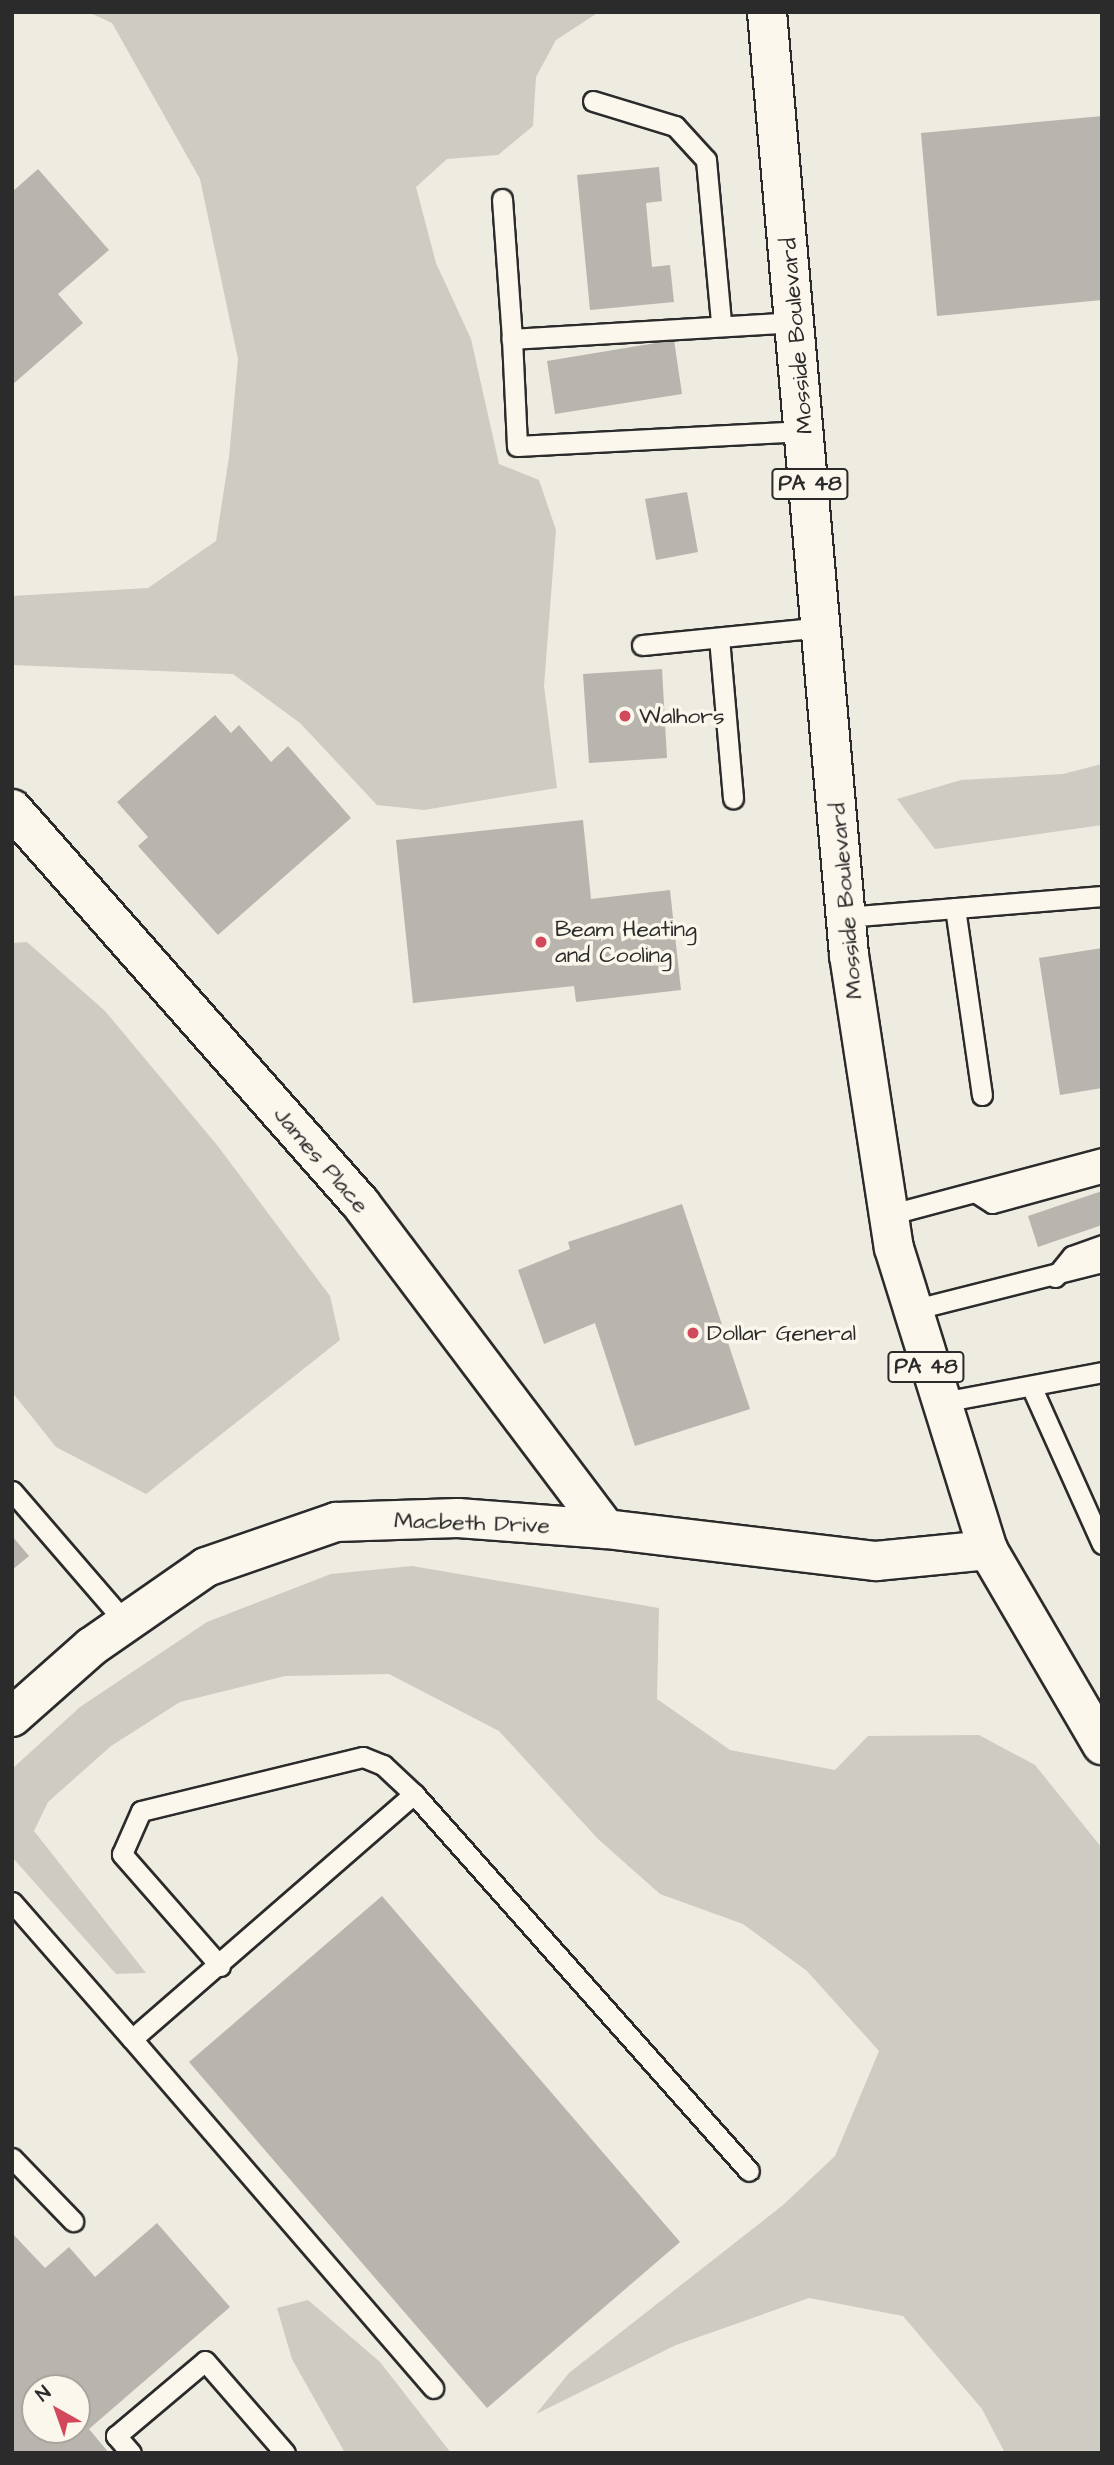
<!DOCTYPE html>
<html>
<head>
<meta charset="utf-8">
<style>
	body { margin:0 }
	#map { position:relative; width:1114px; height:2465px; overflow:hidden; background:#eeebe0; font-family:"Architects Daughter",sans-serif }
	div>[style] { position:absolute }
	.green>* { inset:0; background:#cecbc2 }
	.building>* { inset:0; background:#b8b5ae }
	.roads { filter:drop-shadow(2px 0 #2b2b2b) drop-shadow(-2px 0 #2b2b2b) drop-shadow(0 2px #2b2b2b) drop-shadow(0 -2px #2b2b2b) }
	.lane>* { height:19px; margin:-9.5px; padding:0 9.5px; transform-origin:9.5px; border-radius:9.5px; background:#fbf7ec }
	.street>* { height:38px; margin:-19px; padding:0 19px; transform-origin:19px; border-radius:19px; background:#fbf7ec }
	.primary>* { height:38px; margin:-19px; padding:0 19px; transform-origin:19px; border-radius:19px; background:#fbf7ec }
	.dots>* { width:19px; height:19px; translate:-50% -50%; box-sizing:border-box; border:4px solid #fbf7ec; border-radius:50% }
	span { translate:-50% -50%; white-space:nowrap; text-align:center; line-height:1.15; -webkit-text-stroke:7px #fbf7ec; paint-order:stroke }
	.shield-label span { padding:2px 5px; background:#fbf7ec; border:2px solid; border-radius:5px; -webkit-text-stroke-width:0 }
	.shield-label { font-size:21px; color:#2b2b2b; font-weight:700 }
	.street-label { font-size:23px; color:#2b2b2b }
	.poi-label { font-size:23px; color:#2b2b2b }
	.left { translate:0 -50%; text-align:left }
	.frame { position:absolute; inset:0; border:14px solid #2b2b2b; pointer-events:none }
	.north { position:absolute; left:21px; top:2374px; width:70px; height:70px; box-sizing:border-box; background:#fbf7ec; border:2px solid #a8a59f; border-radius:50%; rotate:320deg; font-size:19px; font-weight:700; line-height:28px; text-align:center; color:#2b2b2b }
	.north::after { content:''; display:block; margin:auto; width:24px; height:32px; background:#d1495b; clip-path:polygon(50% 0,100% 100%,50% 72%,0 100%) }
</style>
</head>
<body>
<div id="map">
	<div class="green">
		<i style="clip-path:polygon(88px 12px,599px 12px,556px 40px,536px 77px,533px 126px,498px 155px,447px 159px,416px 187px,436px 263px,471px 339px,499px 464px,539px 480px,556px 530px,544px 686px,557px 788px,424px 810px,377px 805px,300px 723px,233px 674px,12px 665px,12px 596px,148px 588px,216px 541px,229px 457px,238px 359px,200px 179px,112px 23px)"></i>
		<i style="clip-path:polygon(1102px 764px,1102px 825px,935px 849px,897px 799px,961px 780px,1063px 774px)"></i>
		<i style="clip-path:polygon(27px 942px,105px 1011px,217px 1145px,330px 1296px,340px 1340px,146px 1494px,56px 1447px,12px 1392px,12px 943px)"></i>
		<i style="clip-path:polygon(412px 1566px,659px 1608px,657px 1699px,730px 1750px,835px 1770px,868px 1736px,979px 1735px,1035px 1765px,1102px 1848px,1102px 2453px,1005px 2453px,982px 2409px,903px 2316px,809px 2298px,676px 2345px,536px 2414px,569px 2373px,783px 2205px,835px 2156px,879px 2051px,807px 1971px,743px 1924px,660px 1894px,598px 1839px,499px 1731px,389px 1674px,285px 1676px,180px 1702px,111px 1746px,48px 1802px,34px 1831px,146px 1973px,116px 1974px,12px 1857px,12px 1769px,80px 1707px,207px 1622px,331px 1574px)"></i>
		<i style="clip-path:polygon(308px 2300px,380px 2362px,451px 2453px,345px 2453px,292px 2359px,277px 2308px)"></i>
	</div>
	<div class="building">
		<i style="clip-path:polygon(1102px 116px,1102px 300px,937px 316px,921px 133px)"></i>
		<i style="clip-path:polygon(659px 167px,662px 201px,646px 203px,652px 267px,670px 265px,674px 302px,590px 310px,577px 175px)"></i>
		<i style="clip-path:polygon(38px 169px,109px 250px,58px 294px,83px 323px,12px 385px,12px 192px)"></i>
		<i style="clip-path:polygon(674px 340px,682px 394px,555px 414px,547px 361px)"></i>
		<i style="clip-path:polygon(687px 492px,698px 552px,656px 560px,645px 499px)"></i>
		<i style="clip-path:polygon(662px 669px,667px 758px,589px 763px,583px 674px)"></i>
		<i style="clip-path:polygon(215px 715px,231px 733px,239px 725px,271px 762px,288px 746px,351px 818px,218px 935px,138px 846px,148px 837px,117px 802px)"></i>
		<i style="clip-path:polygon(583px 820px,591px 899px,670px 890px,681px 990px,576px 1002px,574px 986px,413px 1003px,396px 840px)"></i>
		<i style="clip-path:polygon(1102px 948px,1102px 1088px,1060px 1095px,1039px 958px)"></i>
		<i style="clip-path:polygon(1102px 1191px,1102px 1225px,1038px 1247px,1028px 1216px)"></i>
		<i style="clip-path:polygon(682px 1204px,750px 1409px,635px 1446px,595px 1323px,544px 1344px,518px 1270px,570px 1249px,568px 1242px)"></i>
		<i style="clip-path:polygon(12px 1536px,29px 1556px,12px 1570px)"></i>
		<i style="clip-path:polygon(382px 1896px,680px 2242px,487px 2408px,189px 2062px)"></i>
		<i style="clip-path:polygon(evenodd,157px 2223px,230px 2307px,89px 2429px,109px 2453px,12px 2453px,12px 2233px,45px 2268px,69px 2247px,95px 2277px,157px 2223px,35px 2388px,77px 2388px,77px 2430px,35px 2430px,35px 2388px)"></i>
	</div>
	<div class="roads">
		<div class="lane">
			<i style="left:593px;top:101px;width:86px;rotate:17deg"></i>
			<i style="left:675px;top:126px;width:46px;rotate:47.6deg"></i>
			<i style="left:706px;top:160px;width:164px;rotate:84.7deg"></i>
			<i style="left:502px;top:199px;width:140px;rotate:85.9deg"></i>
			<i style="left:796px;top:322px;width:285px;rotate:176.6deg"></i>
			<i style="left:512px;top:339px;width:107px;rotate:87.3deg"></i>
			<i style="left:517px;top:446px;width:288px;rotate:-3deg"></i>
			<i style="left:719px;top:638px;width:161px;rotate:85deg"></i>
			<i style="left:642px;top:645px;width:181px;rotate:-5.7deg"></i>
			<i style="left:955px;top:908px;width:189px;rotate:81.8deg"></i>
			<i style="left:846px;top:917px;width:257px;rotate:-4.7deg"></i>
			<i style="left:975px;top:1192px;width:20px;rotate:33deg"></i>
			<i style="left:992px;top:1203px;width:114px;rotate:-15.3deg"></i>
			<i style="left:888px;top:1215px;width:221px;rotate:-14.9deg"></i>
			<i style="left:1055px;top:1277px;width:27px;rotate:-51deg"></i>
			<i style="left:1072px;top:1256px;width:32px;rotate:-20deg"></i>
			<i style="left:908px;top:1311px;width:200px;rotate:-14.2deg"></i>
			<i style="left:1031px;top:1386px;width:173px;rotate:65.8deg"></i>
			<i style="left:937px;top:1403px;width:168px;rotate:-10.6deg"></i>
			<i style="left:12px;top:1491px;width:174px;rotate:49.2deg"></i>
			<i style="left:12px;top:1902px;width:182px;rotate:48.8deg"></i>
			<i style="left:132px;top:2039px;width:374px;rotate:-41deg"></i>
			<i style="left:414px;top:1794px;width:504px;rotate:48.38deg"></i>
			<i style="left:220px;top:1966px;width:149px;rotate:-131.2deg"></i>
			<i style="left:122px;top:1854px;width:47px;rotate:-66.2deg"></i>
			<i style="left:141px;top:1811px;width:228px;rotate:-13.7deg"></i>
			<i style="left:363px;top:1757px;width:22px;rotate:22deg"></i>
			<i style="left:383px;top:1765px;width:42px;rotate:43.1deg"></i>
			<i style="left:132px;top:2039px;width:461px;rotate:49.2deg"></i>
			<i style="left:12px;top:2158px;width:88px;rotate:45.9deg"></i>
			<i style="left:131px;top:2453px;width:23px;rotate:-131deg"></i>
			<i style="left:116px;top:2436px;width:116px;rotate:-40.1deg"></i>
			<i style="left:205px;top:2361px;width:122px;rotate:49deg"></i>
		</div>
		<div class="street">
			<i style="left:12px;top:809px;width:527px;rotate:48.54deg"></i>
			<i style="left:361px;top:1204px;width:407px;rotate:53deg"></i>
			<i style="left:12px;top:1717px;width:106px;rotate:-41.5deg"></i>
			<i style="left:91px;top:1647px;width:140px;rotate:-34.8deg"></i>
			<i style="left:206px;top:1567px;width:138px;rotate:-19.1deg"></i>
			<i style="left:336px;top:1522px;width:122px;rotate:-1.9deg"></i>
			<i style="left:458px;top:1518px;width:148px;rotate:4.3deg"></i>
			<i style="left:606px;top:1529px;width:272px;rotate:6.8deg"></i>
			<i style="left:876px;top:1561px;width:113px;rotate:-5.6deg"></i>
		</div>
		<div class="primary">
			<i style="left:767px;top:12px;width:947px;rotate:85.03deg"></i>
			<i style="left:849px;top:955px;width:296px;rotate:81.3deg"></i>
			<i style="left:894px;top:1248px;width:316px;rotate:72.7deg"></i>
			<i style="left:988px;top:1550px;width:226px;rotate:59.7deg"></i>
		</div>
	</div>
	<div class="dots">
		<i style="left:625px;top:716px;background:#d1495b"></i>
		<i style="left:541px;top:942px;background:#d1495b"></i>
		<i style="left:693px;top:1333px;background:#d1495b"></i>
	</div>
	<div class="shield-label">
		<span style="left:810px;top:484px">PA 48</span>
		<span style="left:926px;top:1367px">PA 48</span>
	</div>
	<div class="street-label">
		<span style="left:797px;top:336px;rotate:-95deg">Mosside Boulevard</span>
		<span style="left:846px;top:901px;rotate:-95deg">Mosside Boulevard</span>
		<span style="left:321px;top:1160px;rotate:49deg">James Place</span>
		<span style="left:472px;top:1523px;rotate:2deg">Macbeth Drive</span>
	</div>
	<div class="poi-label">
		<span class="left" style="left:639px;top:716px">Walhors</span>
		<span class="left" style="left:555px;top:942px">Beam Heating<br>and Cooling</span>
		<span class="left" style="left:707px;top:1333px">Dollar General</span>
	</div>
	<div class="frame"></div>
	<div class="north">N</div>
</div>
</body>
</html>
